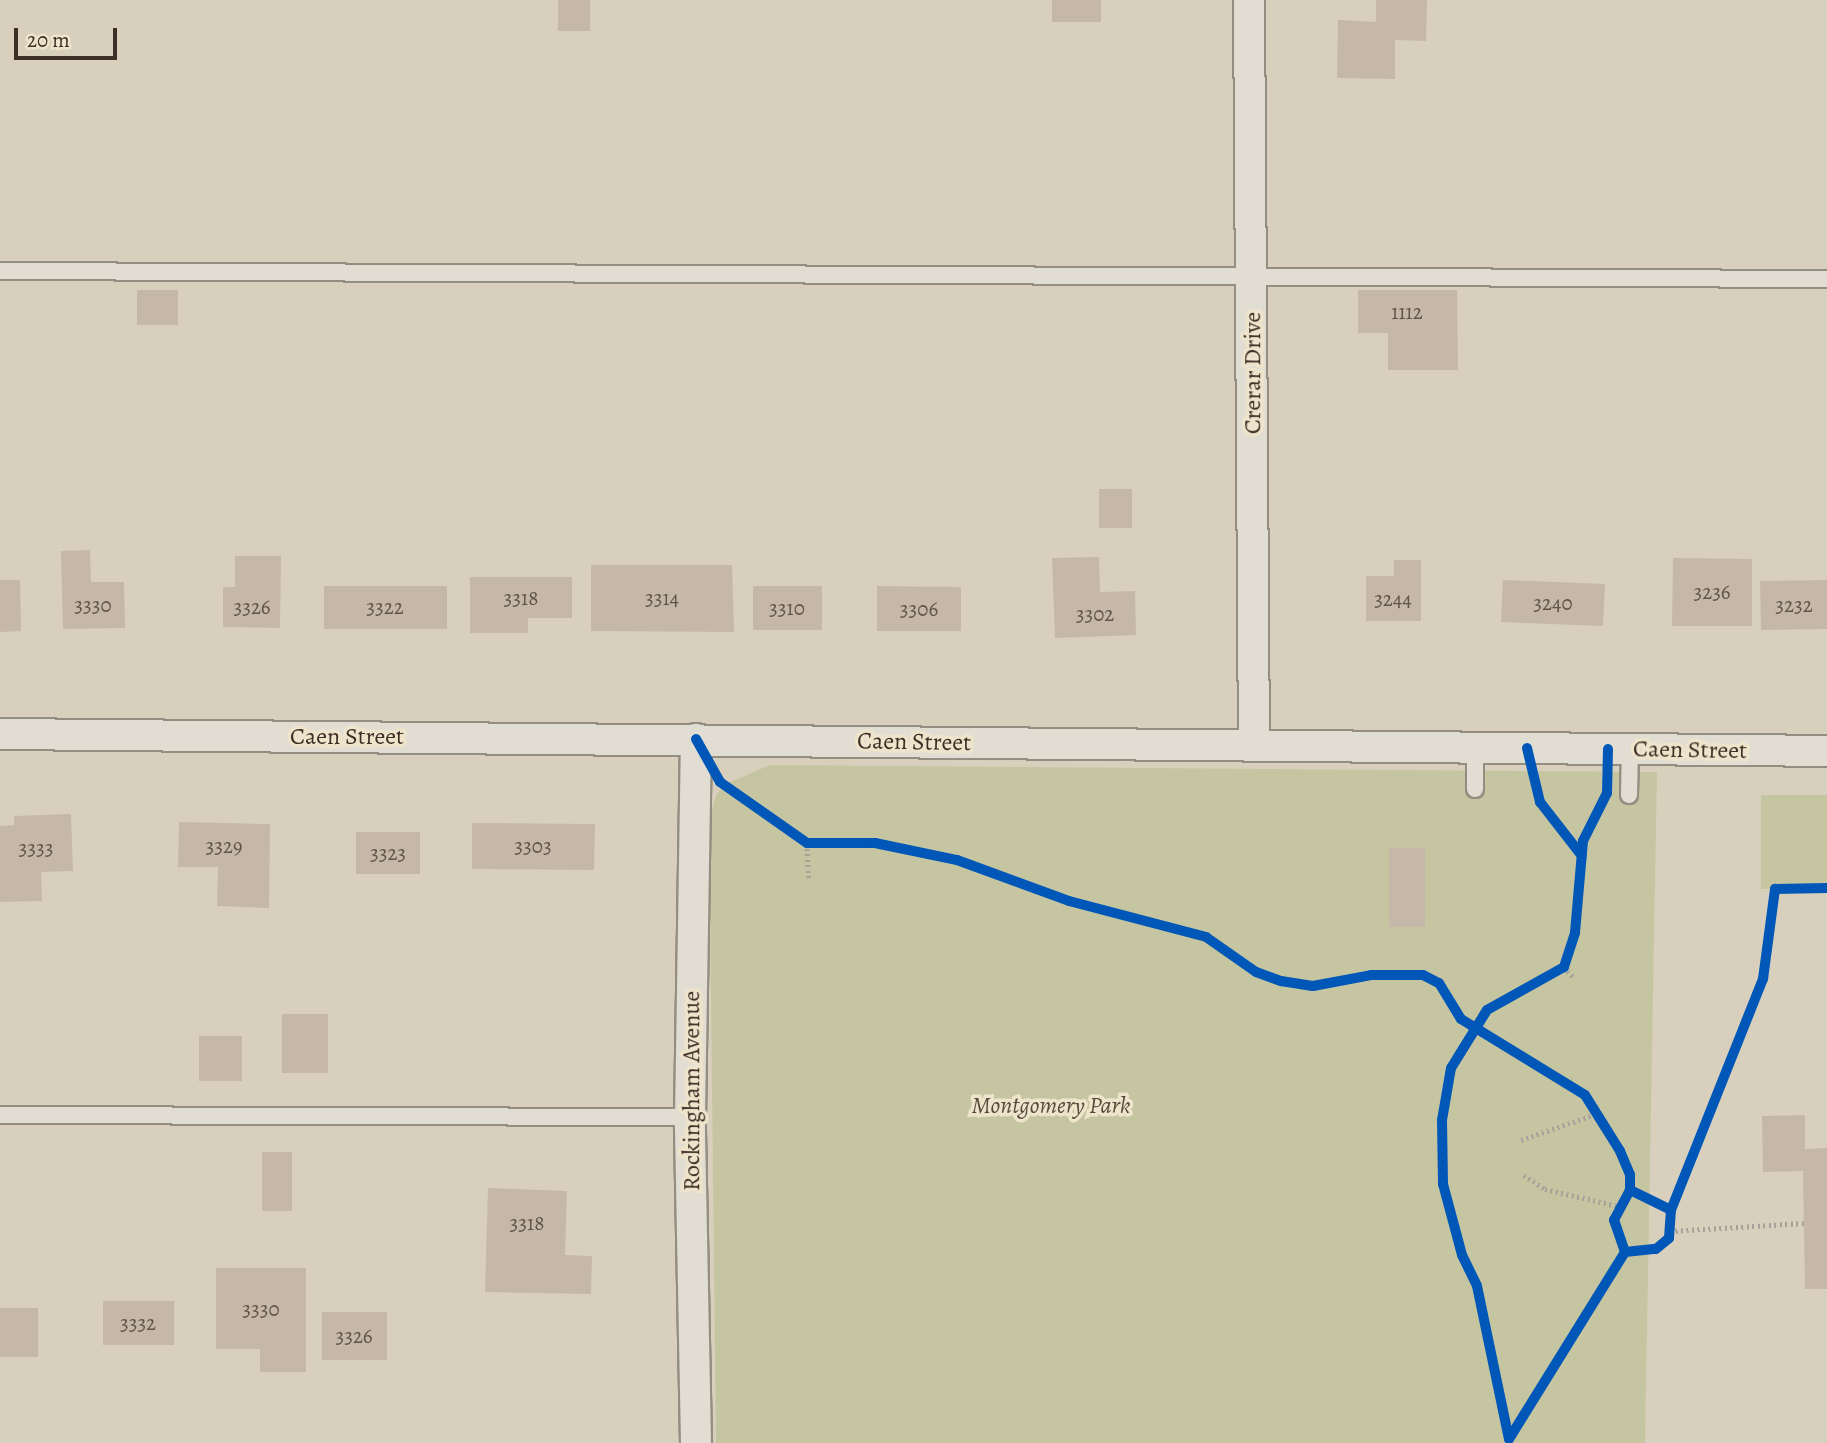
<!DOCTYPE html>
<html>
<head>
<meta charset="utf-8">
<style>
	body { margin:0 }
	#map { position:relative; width:1827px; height:1443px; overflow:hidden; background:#d8d0bc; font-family:Alegreya,serif }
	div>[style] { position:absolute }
	.green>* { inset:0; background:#c5c6a1 }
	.building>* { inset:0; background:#c5b8a8 }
	.path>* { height:4.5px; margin-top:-2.25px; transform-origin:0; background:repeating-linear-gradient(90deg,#a6a199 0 2px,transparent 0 5.5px) }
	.roads { filter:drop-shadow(2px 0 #948e82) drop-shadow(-2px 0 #948e82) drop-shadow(0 2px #948e82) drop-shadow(0 -2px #948e82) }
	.lane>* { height:16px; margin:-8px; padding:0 8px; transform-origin:8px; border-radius:8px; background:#e1ddd2 }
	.street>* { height:30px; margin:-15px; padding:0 15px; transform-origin:15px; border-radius:15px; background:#e1ddd2 }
	.cycleway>* { height:10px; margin:-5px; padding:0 5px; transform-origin:5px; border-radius:5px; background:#0057b8 }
	span { translate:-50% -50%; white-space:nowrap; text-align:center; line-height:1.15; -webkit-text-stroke:7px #eee4cb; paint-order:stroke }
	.number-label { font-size:21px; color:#615448 }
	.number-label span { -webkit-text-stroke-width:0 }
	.street-label { font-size:24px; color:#3d2f26 }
	.park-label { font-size:24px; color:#554b3a; font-style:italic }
	.scale { position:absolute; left:14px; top:28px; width:103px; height:32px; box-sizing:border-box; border:4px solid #3d2f26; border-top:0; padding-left:9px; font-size:21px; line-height:24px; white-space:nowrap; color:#3d2f26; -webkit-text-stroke:5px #eee4cb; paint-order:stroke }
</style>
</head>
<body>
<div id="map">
	<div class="green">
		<i style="clip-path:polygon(770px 765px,1657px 772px,1645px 1443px,716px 1443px,709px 821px,716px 795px,726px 784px)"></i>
		<i style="clip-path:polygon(1761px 795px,1827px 795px,1827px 889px,1761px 889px)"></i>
	</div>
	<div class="building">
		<i style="clip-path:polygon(558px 0,590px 0,590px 31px,558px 31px)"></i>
		<i style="clip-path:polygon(1052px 0,1101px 0,1101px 22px,1052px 22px)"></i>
		<i style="clip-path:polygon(1376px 0,1427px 0,1426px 41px,1395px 40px,1395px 79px,1337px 78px,1338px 20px,1376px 22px)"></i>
		<i style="clip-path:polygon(137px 290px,178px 290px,178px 325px,137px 325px)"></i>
		<i style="clip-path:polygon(1358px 290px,1457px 290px,1458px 370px,1388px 370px,1388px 333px,1358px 333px)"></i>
		<i style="clip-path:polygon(1099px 489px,1132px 489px,1132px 528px,1099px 528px)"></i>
		<i style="clip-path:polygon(90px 550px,91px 582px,124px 582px,125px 628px,63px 629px,61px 551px)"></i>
		<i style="clip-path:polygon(235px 556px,281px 556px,280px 628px,223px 627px,223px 587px,235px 587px)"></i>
		<i style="clip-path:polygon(1099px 557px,1100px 592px,1135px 591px,1136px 635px,1055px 638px,1052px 558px)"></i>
		<i style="clip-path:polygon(1673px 558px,1752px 559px,1752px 626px,1672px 626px)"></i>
		<i style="clip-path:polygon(1394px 560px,1421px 560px,1421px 621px,1366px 621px,1366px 576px,1394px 576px)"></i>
		<i style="clip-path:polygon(591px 565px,732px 565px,734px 632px,591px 631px)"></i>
		<i style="clip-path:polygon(470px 577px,572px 577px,572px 618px,528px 618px,528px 633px,470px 633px)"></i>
		<i style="clip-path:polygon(0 580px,20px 580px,21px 631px,0 632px)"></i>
		<i style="clip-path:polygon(1503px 580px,1605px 584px,1603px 626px,1501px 622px)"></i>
		<i style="clip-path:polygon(1827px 580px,1827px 629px,1761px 630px,1760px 581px)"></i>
		<i style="clip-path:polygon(324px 586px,447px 586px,447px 629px,324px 629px)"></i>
		<i style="clip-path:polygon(753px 586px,822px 586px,822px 630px,753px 630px)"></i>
		<i style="clip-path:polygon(877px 586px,961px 587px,961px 631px,877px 631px)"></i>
		<i style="clip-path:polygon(71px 814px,73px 871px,41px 872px,42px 901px,0 902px,0 826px,14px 825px,14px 816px)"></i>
		<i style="clip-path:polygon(179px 822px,270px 824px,269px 908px,217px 906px,218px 867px,178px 867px)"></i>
		<i style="clip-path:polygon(472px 823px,595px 824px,594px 870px,472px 869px)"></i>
		<i style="clip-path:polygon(356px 832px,420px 832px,420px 874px,356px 874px)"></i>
		<i style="clip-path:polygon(1389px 848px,1425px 848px,1425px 927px,1389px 927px)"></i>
		<i style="clip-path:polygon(282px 1014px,328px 1014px,328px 1073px,282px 1073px)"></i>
		<i style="clip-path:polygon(199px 1036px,242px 1036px,242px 1081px,199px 1081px)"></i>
		<i style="clip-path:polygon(1805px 1115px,1805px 1149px,1827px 1148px,1827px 1289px,1805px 1289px,1803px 1171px,1763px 1172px,1762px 1116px)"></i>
		<i style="clip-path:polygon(262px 1152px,292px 1152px,292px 1211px,262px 1211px)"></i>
		<i style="clip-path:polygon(488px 1188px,567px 1191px,565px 1255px,592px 1256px,591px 1294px,485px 1292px)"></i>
		<i style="clip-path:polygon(216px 1268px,306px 1268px,306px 1372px,260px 1372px,260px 1349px,216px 1349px)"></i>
		<i style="clip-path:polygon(103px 1301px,174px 1301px,174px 1345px,103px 1345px)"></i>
		<i style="clip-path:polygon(0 1308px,38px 1308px,38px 1357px,0 1357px)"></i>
		<i style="clip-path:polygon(322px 1312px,387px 1312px,387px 1360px,322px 1360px)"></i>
	</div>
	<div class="path">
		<i style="left:807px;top:843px;width:39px;rotate:87deg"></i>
		<i style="left:1564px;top:967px;width:16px;rotate:47deg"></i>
		<i style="left:1567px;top:1082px;width:6px;rotate:-51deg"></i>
		<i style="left:1521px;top:1140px;width:83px;rotate:-19.1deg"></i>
		<i style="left:1524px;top:1175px;width:25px;rotate:34deg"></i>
		<i style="left:1545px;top:1189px;width:75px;rotate:13.1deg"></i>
		<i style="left:1670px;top:1231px;width:134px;rotate:-3.4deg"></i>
	</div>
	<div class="roads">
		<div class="lane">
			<i style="left:0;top:271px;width:1827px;rotate:0.25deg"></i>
			<i style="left:1475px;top:748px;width:41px;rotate:90deg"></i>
			<i style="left:1629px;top:795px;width:46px;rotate:-88.8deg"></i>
			<i style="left:0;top:1115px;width:690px;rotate:0.17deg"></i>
		</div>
		<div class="street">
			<i style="left:1249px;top:0;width:746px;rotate:89.62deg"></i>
			<i style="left:0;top:734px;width:1827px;rotate:0.53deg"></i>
			<i style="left:696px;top:1443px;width:326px;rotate:-91.1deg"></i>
			<i style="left:690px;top:1117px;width:378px;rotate:-89.1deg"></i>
		</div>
	</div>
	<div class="cycleway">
		<i style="left:696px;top:739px;width:49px;rotate:60.8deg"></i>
		<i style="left:720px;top:782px;width:106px;rotate:35deg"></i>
		<i style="left:807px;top:843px;width:68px"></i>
		<i style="left:875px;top:843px;width:84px;rotate:11.7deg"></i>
		<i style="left:957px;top:860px;width:119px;rotate:20.1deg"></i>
		<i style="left:1069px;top:901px;width:142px;rotate:14.7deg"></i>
		<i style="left:1206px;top:937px;width:61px;rotate:35deg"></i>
		<i style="left:1256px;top:972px;width:27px;rotate:20deg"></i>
		<i style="left:1281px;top:981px;width:32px;rotate:9deg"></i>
		<i style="left:1313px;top:986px;width:59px;rotate:-10.7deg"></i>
		<i style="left:1371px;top:975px;width:52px"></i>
		<i style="left:1423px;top:975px;width:18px;rotate:27deg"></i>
		<i style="left:1439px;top:983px;width:42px;rotate:58.6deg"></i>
		<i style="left:1461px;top:1019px;width:145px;rotate:31.5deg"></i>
		<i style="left:1585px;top:1095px;width:66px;rotate:58deg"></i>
		<i style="left:1620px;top:1151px;width:26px;rotate:67deg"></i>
		<i style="left:1630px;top:1175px;width:15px;rotate:90deg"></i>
		<i style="left:1527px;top:748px;width:56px;rotate:76.5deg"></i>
		<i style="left:1540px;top:802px;width:68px;rotate:52.1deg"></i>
		<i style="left:1608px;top:749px;width:44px;rotate:91.3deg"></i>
		<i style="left:1607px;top:793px;width:54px;rotate:116.6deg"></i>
		<i style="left:1583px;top:841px;width:92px;rotate:95deg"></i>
		<i style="left:1575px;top:933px;width:36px;rotate:108deg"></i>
		<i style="left:1564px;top:967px;width:88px;rotate:150.8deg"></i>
		<i style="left:1487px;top:1010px;width:68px;rotate:121.8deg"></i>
		<i style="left:1451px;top:1068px;width:53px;rotate:99.8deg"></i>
		<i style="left:1442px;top:1120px;width:64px;rotate:89.1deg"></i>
		<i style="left:1443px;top:1184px;width:73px;rotate:75deg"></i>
		<i style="left:1462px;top:1255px;width:34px;rotate:64deg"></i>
		<i style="left:1477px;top:1286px;width:156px;rotate:78.2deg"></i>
		<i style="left:1509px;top:1439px;width:220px;rotate:-58.2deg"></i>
		<i style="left:1671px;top:1210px;width:46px;rotate:-154deg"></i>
		<i style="left:1630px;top:1190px;width:34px;rotate:118deg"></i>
		<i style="left:1614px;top:1220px;width:34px;rotate:71deg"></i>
		<i style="left:1625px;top:1252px;width:31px;rotate:-6deg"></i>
		<i style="left:1656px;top:1249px;width:17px;rotate:-40deg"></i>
		<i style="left:1669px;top:1238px;width:28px;rotate:-86deg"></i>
		<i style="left:1671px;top:1210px;width:249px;rotate:-68.3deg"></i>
		<i style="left:1763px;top:979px;width:91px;rotate:-82.4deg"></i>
		<i style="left:1775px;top:889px;width:52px;rotate:-1.1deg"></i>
	</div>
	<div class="number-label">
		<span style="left:1407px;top:312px">1112</span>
		<span style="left:1712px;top:592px">3236</span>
		<span style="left:521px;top:598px">3318</span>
		<span style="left:662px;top:598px">3314</span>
		<span style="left:1393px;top:599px">3244</span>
		<span style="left:1553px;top:603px">3240</span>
		<span style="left:93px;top:605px">3330</span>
		<span style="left:1794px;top:605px">3232</span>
		<span style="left:252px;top:607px">3326</span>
		<span style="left:385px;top:607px">3322</span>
		<span style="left:787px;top:608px">3310</span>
		<span style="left:919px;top:609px">3306</span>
		<span style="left:1095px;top:614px">3302</span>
		<span style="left:224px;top:846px">3329</span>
		<span style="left:533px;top:846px">3303</span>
		<span style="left:36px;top:848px">3333</span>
		<span style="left:388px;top:853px">3323</span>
		<span style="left:527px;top:1223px">3318</span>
		<span style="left:261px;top:1309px">3330</span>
		<span style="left:138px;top:1323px">3332</span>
		<span style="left:354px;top:1336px">3326</span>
	</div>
	<div class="street-label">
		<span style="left:1253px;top:373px;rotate:-90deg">Crerar Drive</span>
		<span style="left:347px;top:737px">Caen Street</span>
		<span style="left:914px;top:742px;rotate:1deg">Caen Street</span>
		<span style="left:1690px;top:750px;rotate:1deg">Caen Street</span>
		<span style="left:692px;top:1091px;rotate:-90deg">Rockingham Avenue</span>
	</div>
	<div class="park-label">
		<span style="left:1051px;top:1106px">Montgomery Park</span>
	</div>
	<div class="scale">20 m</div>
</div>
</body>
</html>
